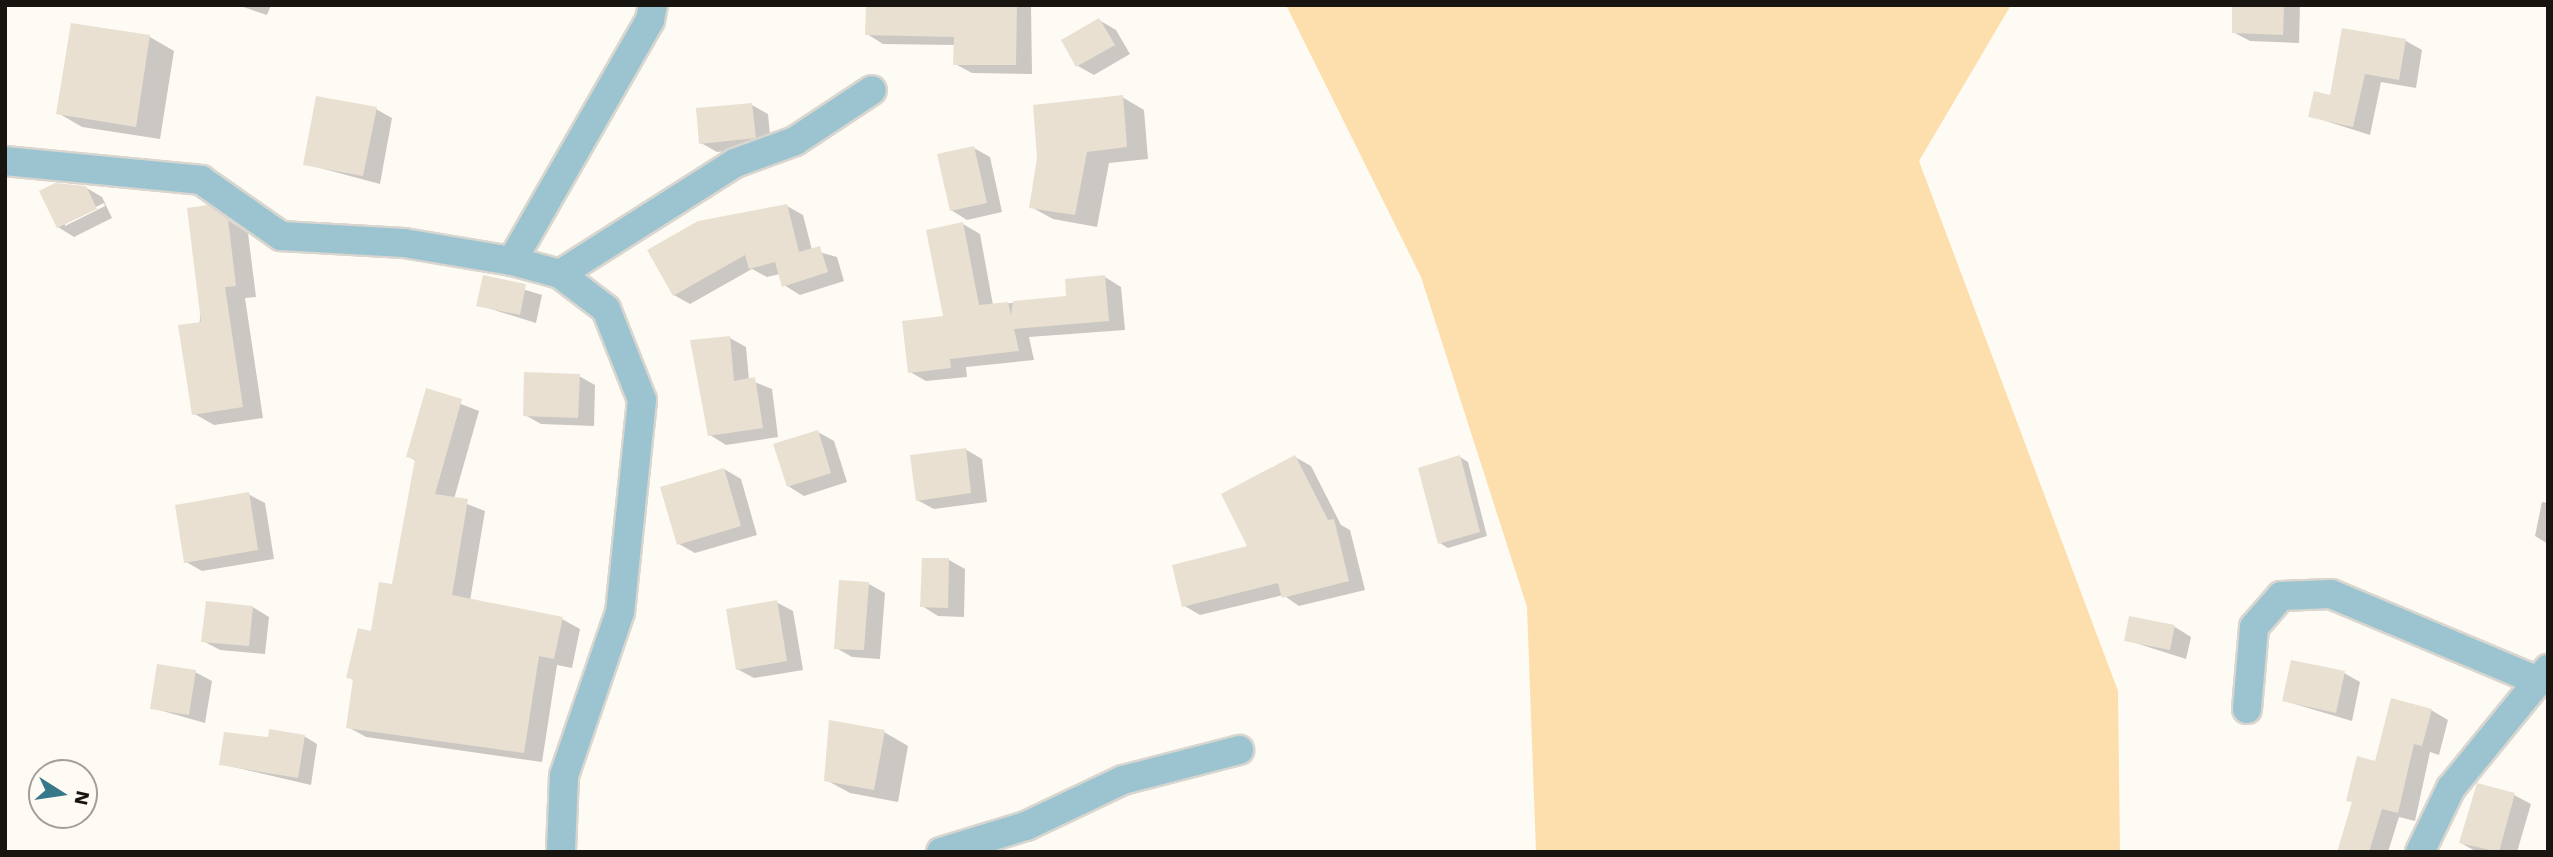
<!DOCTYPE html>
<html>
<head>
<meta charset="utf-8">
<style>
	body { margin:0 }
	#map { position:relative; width:2553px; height:857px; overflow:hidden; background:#fefbf5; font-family:"Work Sans",sans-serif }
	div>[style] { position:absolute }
	.green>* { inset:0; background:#fddfae }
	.shadow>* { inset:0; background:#0003 }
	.building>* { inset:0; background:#e9e0d1 }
	.roads { filter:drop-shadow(2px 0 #d9d6d0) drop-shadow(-2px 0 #d9d6d0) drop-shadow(0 2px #d9d6d0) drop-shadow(0 -2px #d9d6d0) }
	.street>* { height:28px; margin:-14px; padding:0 14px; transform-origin:14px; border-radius:14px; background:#9bc4d0 }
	span { translate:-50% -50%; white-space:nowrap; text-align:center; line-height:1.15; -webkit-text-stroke:5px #fefbf5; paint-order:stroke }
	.frame { position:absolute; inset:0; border:7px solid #18140f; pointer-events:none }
	.north { position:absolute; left:28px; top:759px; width:70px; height:70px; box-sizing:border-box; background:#fefbf5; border:2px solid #a29f99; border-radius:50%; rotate:102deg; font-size:19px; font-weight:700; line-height:28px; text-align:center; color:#18140f }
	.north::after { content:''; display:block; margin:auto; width:24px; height:32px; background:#37798a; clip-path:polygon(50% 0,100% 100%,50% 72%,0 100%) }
</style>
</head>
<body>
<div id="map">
	<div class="green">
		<i style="clip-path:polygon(2011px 5px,1919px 161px,2118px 691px,2120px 852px,1536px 852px,1527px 607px,1421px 277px,1286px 5px)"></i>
	</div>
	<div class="shadow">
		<i style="clip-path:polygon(237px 5px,271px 5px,267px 15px)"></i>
		<i style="clip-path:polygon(867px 5px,1031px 5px,1032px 74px,972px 73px,955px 64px,955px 45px,883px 44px,867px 34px)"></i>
		<i style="clip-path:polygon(2234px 5px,2300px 5px,2299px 43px,2250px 41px,2233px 32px)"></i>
		<i style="clip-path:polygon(1099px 20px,1116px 30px,1130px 54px,1094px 75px,1078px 66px)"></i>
		<i style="clip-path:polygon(72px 25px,150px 37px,174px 51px,160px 139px,82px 127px,58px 113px)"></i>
		<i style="clip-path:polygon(2343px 30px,2406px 41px,2422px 50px,2416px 88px,2381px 82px,2370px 135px,2310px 116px,2332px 97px)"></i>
		<i style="clip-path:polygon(1122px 97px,1144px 110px,1148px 159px,1109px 163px,1097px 227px,1053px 219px,1031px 207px)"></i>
		<i style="clip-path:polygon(752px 105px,768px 114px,771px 146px,717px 152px,701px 143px)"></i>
		<i style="clip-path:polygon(376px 109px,392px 118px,380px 184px,305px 164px)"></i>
		<i style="clip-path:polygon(974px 148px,990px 157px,1002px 212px,967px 220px,951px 210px)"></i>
		<i style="clip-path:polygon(evenodd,85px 187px,102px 197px,112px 218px,74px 237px,58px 227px,85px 187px,104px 203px,105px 206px,65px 226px,65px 222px,104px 203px)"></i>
		<i style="clip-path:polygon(787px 206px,803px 215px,812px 250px,837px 257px,844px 281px,800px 295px,784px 285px,780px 274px,767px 277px,752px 269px,690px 304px,674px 295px)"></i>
		<i style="clip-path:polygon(208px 207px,248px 233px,256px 297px,245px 298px,263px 418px,214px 425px,193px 413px)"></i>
		<i style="clip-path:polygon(963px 224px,980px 234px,993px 305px,1068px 297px,1105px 277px,1121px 287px,1125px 330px,1029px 337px,1034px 360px,966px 367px,967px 377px,926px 381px,910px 372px,945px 318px)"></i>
		<i style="clip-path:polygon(484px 277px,542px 295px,536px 323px,478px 305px)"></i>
		<i style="clip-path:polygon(730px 338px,746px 347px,749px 380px,772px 389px,778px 437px,726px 445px,710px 435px)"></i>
		<i style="clip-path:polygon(579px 376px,595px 385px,594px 426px,541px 424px,525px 415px)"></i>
		<i style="clip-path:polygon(427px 391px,479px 411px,454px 499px,485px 511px,470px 601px,562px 619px,580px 629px,572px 668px,557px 665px,542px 762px,366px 737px,348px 727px,355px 681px,348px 677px,393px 586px,416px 461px,408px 456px)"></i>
		<i style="clip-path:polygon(818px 432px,834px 441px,847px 482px,804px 496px,788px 486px)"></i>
		<i style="clip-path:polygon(965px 449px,982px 459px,987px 502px,934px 509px,917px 500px)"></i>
		<i style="clip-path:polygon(1295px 457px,1311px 466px,1341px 525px,1350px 530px,1365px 590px,1299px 606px,1283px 595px,1200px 615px,1183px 605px,1250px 548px)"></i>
		<i style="clip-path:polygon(1460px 457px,1468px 462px,1487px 536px,1448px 548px,1440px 543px)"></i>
		<i style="clip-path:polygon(724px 469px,741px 479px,757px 535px,695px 553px,679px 544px)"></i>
		<i style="clip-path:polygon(248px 494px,265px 503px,274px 559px,202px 571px,186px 562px)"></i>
		<i style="clip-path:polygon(2542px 502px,2548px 503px,2548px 544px,2535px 536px)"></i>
		<i style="clip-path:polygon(949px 560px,965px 569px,964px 617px,938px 616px,922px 606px)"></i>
		<i style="clip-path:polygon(869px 584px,885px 593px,880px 659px,852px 657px,836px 648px)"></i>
		<i style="clip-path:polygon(776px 602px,793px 611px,803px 670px,754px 678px,737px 669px)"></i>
		<i style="clip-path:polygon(253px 607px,269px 617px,265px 654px,220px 650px,203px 641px)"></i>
		<i style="clip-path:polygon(2175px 627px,2191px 637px,2186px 659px,2126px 640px)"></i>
		<i style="clip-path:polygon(195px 672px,212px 681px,205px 723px,152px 708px)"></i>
		<i style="clip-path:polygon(2344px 673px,2360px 682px,2352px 721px,2284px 701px)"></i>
		<i style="clip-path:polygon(2431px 710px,2448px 720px,2439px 755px,2430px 752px,2415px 821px,2399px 817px,2388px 852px,2338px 852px,2354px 803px,2348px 800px)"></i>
		<i style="clip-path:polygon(884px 732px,908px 746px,898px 802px,850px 793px,826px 780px)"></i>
		<i style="clip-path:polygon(304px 736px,317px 744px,311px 785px,221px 764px)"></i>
		<i style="clip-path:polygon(2514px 795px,2531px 804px,2517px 852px,2477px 852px,2461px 843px)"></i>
	</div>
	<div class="building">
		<i style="clip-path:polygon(866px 5px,1017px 5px,1016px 65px,953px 65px,954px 37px,865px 35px)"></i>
		<i style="clip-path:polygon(2232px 5px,2284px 5px,2283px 35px,2232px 33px)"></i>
		<i style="clip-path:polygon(1099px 18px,1115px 45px,1076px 67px,1061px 40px)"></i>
		<i style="clip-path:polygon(71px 23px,150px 35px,136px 127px,56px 114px)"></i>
		<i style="clip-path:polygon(2342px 28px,2406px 39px,2399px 80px,2365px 74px,2353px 127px,2308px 117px,2314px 91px,2330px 95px)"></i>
		<i style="clip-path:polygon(1123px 95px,1127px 147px,1087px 152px,1075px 215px,1029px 208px,1037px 158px,1033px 105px)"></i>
		<i style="clip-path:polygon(316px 96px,377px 107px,363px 176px,303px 165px)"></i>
		<i style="clip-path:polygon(752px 103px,756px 138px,699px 144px,696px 108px)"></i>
		<i style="clip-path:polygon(974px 146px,987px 203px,950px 211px,937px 154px)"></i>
		<i style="clip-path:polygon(55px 183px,86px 186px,97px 209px,57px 228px,39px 191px)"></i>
		<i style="clip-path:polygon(787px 204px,799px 252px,820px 246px,828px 272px,782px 287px,775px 262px,749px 269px,745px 255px,673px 296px,647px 250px,698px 221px)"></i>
		<i style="clip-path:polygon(208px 205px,228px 219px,236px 286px,225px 287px,243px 407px,192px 415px,178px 325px,201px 322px,187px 208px)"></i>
		<i style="clip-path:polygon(963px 222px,979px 305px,1008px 302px,1011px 315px,1013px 301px,1066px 296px,1065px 279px,1105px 275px,1109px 321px,1014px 329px,1019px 351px,950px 359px,951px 368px,908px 373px,902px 321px,943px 316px,926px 230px)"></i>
		<i style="clip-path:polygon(483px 275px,526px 284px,520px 315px,476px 306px)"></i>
		<i style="clip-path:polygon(730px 336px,734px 381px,755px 377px,763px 428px,708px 436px,690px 340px)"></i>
		<i style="clip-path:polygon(524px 372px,580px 374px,578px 418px,523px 416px)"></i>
		<i style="clip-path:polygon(426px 388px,462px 399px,435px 494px,468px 499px,452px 595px,563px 617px,554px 659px,539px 656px,524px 753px,346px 728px,353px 679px,346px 678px,358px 628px,371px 631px,379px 582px,392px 584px,415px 459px,406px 457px)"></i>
		<i style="clip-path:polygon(818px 430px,831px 473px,787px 487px,773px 444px)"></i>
		<i style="clip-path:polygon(966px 448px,971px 493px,916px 501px,910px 455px)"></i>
		<i style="clip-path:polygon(1295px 455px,1328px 520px,1334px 519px,1349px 581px,1282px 598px,1278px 583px,1182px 607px,1172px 565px,1247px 546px,1221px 494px)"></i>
		<i style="clip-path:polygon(1460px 455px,1480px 532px,1438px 544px,1418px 468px)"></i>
		<i style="clip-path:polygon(724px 468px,741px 526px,677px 545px,660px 487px)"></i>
		<i style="clip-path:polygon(249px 492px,258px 550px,184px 563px,175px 505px)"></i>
		<i style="clip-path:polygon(922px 558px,949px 558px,948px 608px,920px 607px)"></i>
		<i style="clip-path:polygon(839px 580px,869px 582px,864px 650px,834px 649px)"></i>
		<i style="clip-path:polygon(777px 600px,787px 661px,736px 670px,726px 609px)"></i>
		<i style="clip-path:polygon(206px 601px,253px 606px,249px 646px,201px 642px)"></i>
		<i style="clip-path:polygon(2129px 616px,2175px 625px,2170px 650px,2124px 641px)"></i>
		<i style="clip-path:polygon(2291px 660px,2345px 671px,2336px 713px,2282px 701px)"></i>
		<i style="clip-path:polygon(157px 664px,196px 670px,189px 715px,150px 709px)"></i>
		<i style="clip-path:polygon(2391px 698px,2432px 709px,2422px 746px,2414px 744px,2398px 813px,2382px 809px,2369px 852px,2337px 852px,2352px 802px,2346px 801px,2357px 756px,2375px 761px)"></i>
		<i style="clip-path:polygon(829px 720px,885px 730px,874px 790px,824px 781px)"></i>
		<i style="clip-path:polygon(269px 729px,305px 735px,298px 778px,219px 765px,224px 732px,268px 737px)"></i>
		<i style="clip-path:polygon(2477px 783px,2515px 793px,2499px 852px,2459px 843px)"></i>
	</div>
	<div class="roads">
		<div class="street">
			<i style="left:5px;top:161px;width:197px;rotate:5.5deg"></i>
			<i style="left:201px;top:180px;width:98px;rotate:35deg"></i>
			<i style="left:281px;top:236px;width:123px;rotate:3.3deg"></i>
			<i style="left:404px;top:243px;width:109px;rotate:9.5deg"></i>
			<i style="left:512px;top:261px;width:50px;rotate:15.2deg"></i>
			<i style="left:560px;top:274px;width:58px;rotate:37.3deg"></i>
			<i style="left:606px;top:309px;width:98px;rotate:68.4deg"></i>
			<i style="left:642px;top:400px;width:213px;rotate:95.9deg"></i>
			<i style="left:620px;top:612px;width:173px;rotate:108.9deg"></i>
			<i style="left:564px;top:776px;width:76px;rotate:92.3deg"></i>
			<i style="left:512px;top:261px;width:278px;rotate:-60.2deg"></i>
			<i style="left:650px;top:20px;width:15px;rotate:-79deg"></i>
			<i style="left:560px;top:274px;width:207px;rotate:-32.4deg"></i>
			<i style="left:735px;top:163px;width:64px;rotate:-20.1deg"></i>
			<i style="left:795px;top:141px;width:92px;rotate:-33.5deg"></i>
			<i style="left:2247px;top:709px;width:82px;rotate:-85.1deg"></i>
			<i style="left:2254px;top:627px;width:41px;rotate:-48.9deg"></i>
			<i style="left:2281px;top:596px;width:50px;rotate:-2.3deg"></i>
			<i style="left:2331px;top:594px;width:227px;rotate:22.8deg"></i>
			<i style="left:941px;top:852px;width:89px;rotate:-17deg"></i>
			<i style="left:1026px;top:826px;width:107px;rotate:-25.4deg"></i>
			<i style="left:1123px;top:780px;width:120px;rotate:-14.5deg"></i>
			<i style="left:2420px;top:852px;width:71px;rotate:-64.2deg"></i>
			<i style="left:2451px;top:788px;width:154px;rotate:-50.8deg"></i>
		</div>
	</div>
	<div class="frame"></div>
	<div class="north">N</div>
</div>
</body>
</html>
